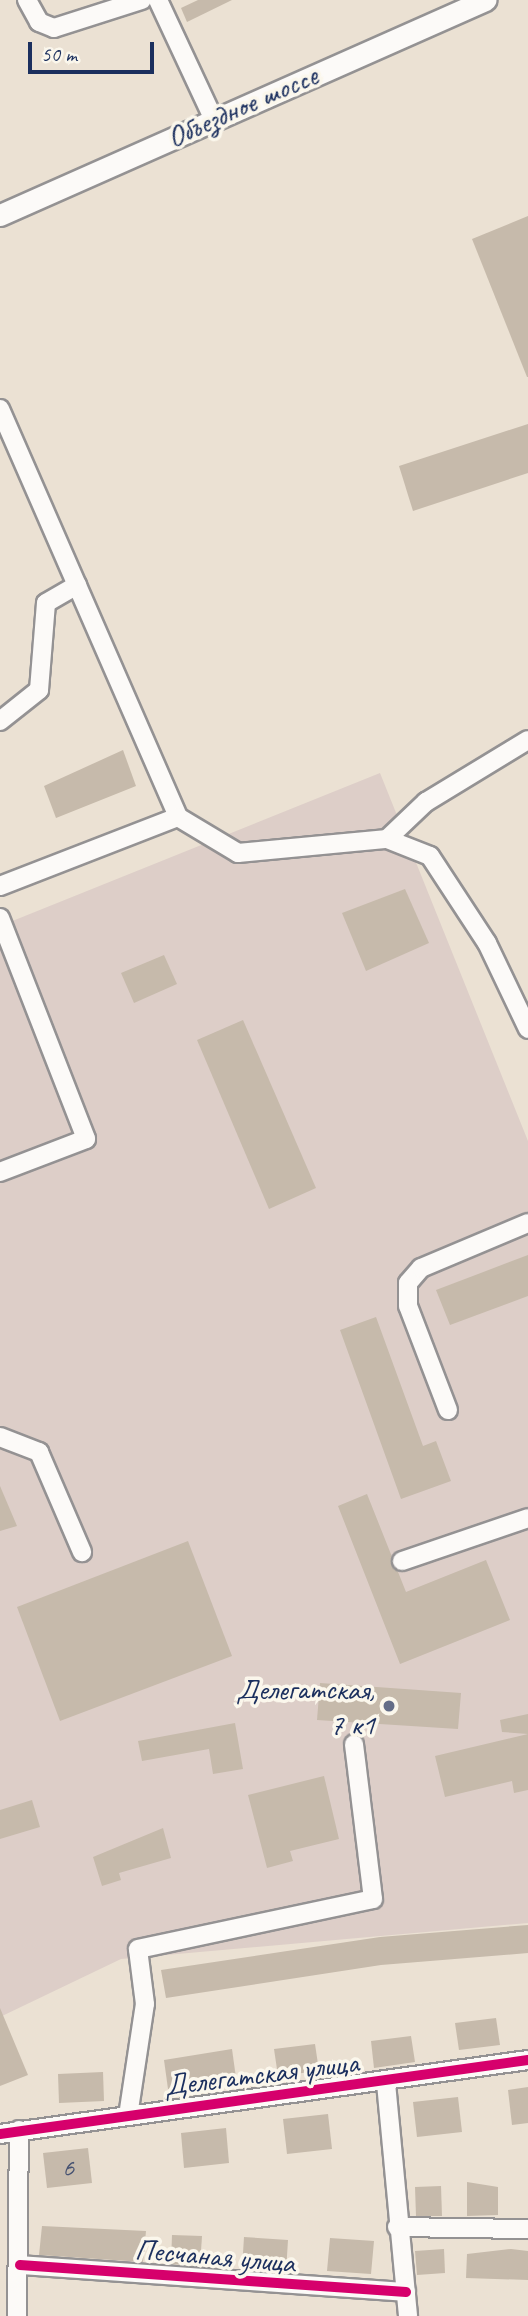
<!DOCTYPE html>
<html>
<head>
<meta charset="utf-8">
<style>
	body { margin:0 }
	#map { position:relative; width:528px; height:2316px; overflow:hidden; background:#ebe1d3; font-family:Caveat,sans-serif }
	div>[style] { position:absolute }
	.industrial>* { inset:0; background:#ddcec8 }
	.building>* { inset:0; background:#c6baab }
	.roads { filter:drop-shadow(2px 0 #949293) drop-shadow(-2px 0 #949293) drop-shadow(0 2px #949293) drop-shadow(0 -2px #949293) }
	.minor>* { height:18px; margin:-9px; padding:0 9px; transform-origin:9px; border-radius:9px; background:#fcfaf8 }
	.major>* { height:21px; margin:-10.5px; padding:0 10.5px; transform-origin:10.5px; border-radius:10.5px; background:#fcfaf8 }
	.cycleway>* { height:10px; margin:-5px; padding:0 5px; transform-origin:5px; border-radius:5px; background:#d6006c }
	.dots>* { width:19px; height:19px; translate:-50% -50%; box-sizing:border-box; border:4px solid #fbf7ec; border-radius:50% }
	span { translate:-50% -50%; white-space:nowrap; text-align:center; line-height:1.15; -webkit-text-stroke:7px #fbf7ec; paint-order:stroke }
	.number-label { font-size:26px; color:#465271 }
	.number-label span { -webkit-text-stroke-width:0 }
	.street-label { font-size:30px; color:#1b2f5e }
	.poi-label { font-size:30px; color:#1b2f5e }
	.right { translate:-100% -50%; text-align:right }
	.scale { position:absolute; left:28px; top:42px; width:126px; height:32px; box-sizing:border-box; border:4px solid #1b2f5e; border-top:0; padding-left:9px; font-size:21px; line-height:24px; white-space:nowrap; color:#1b2f5e; -webkit-text-stroke:5px #fbf7ec; paint-order:stroke }
</style>
</head>
<body>
<div id="map">
	<div class="industrial">
		<i style="clip-path:polygon(380px 773px,528px 1141px,528px 1923px,121px 1959px,0 2017px,0 926px)"></i>
	</div>
	<div class="building">
		<i style="clip-path:polygon(198px 0,232px 0,187px 22px,181px 8px)"></i>
		<i style="clip-path:polygon(528px 216px,528px 377px,527px 377px,472px 239px)"></i>
		<i style="clip-path:polygon(528px 424px,528px 473px,413px 511px,399px 466px)"></i>
		<i style="clip-path:polygon(123px 750px,136px 786px,56px 818px,44px 786px)"></i>
		<i style="clip-path:polygon(405px 889px,429px 943px,366px 971px,342px 913px)"></i>
		<i style="clip-path:polygon(164px 955px,177px 984px,134px 1003px,121px 973px)"></i>
		<i style="clip-path:polygon(243px 1020px,316px 1188px,269px 1209px,197px 1040px)"></i>
		<i style="clip-path:polygon(528px 1255px,528px 1296px,450px 1325px,436px 1290px)"></i>
		<i style="clip-path:polygon(376px 1317px,423px 1446px,436px 1441px,451px 1481px,401px 1499px,340px 1330px)"></i>
		<i style="clip-path:polygon(0 1486px,17px 1526px,0 1531px)"></i>
		<i style="clip-path:polygon(367px 1494px,406px 1592px,486px 1560px,510px 1620px,400px 1664px,338px 1506px)"></i>
		<i style="clip-path:polygon(188px 1541px,232px 1656px,60px 1721px,17px 1607px)"></i>
		<i style="clip-path:polygon(320px 1683px,461px 1693px,458px 1729px,317px 1720px)"></i>
		<i style="clip-path:polygon(528px 1714px,528px 1734px,502px 1732px,500px 1720px)"></i>
		<i style="clip-path:polygon(235px 1723px,243px 1769px,213px 1774px,209px 1749px,142px 1761px,138px 1741px)"></i>
		<i style="clip-path:polygon(528px 1734px,528px 1790px,514px 1793px,512px 1781px,445px 1797px,435px 1756px)"></i>
		<i style="clip-path:polygon(324px 1776px,339px 1839px,290px 1851px,293px 1861px,267px 1868px,248px 1795px)"></i>
		<i style="clip-path:polygon(32px 1800px,40px 1827px,0 1839px,0 1810px)"></i>
		<i style="clip-path:polygon(163px 1828px,171px 1858px,119px 1873px,121px 1880px,102px 1886px,93px 1857px)"></i>
		<i style="clip-path:polygon(528px 1925px,528px 1953px,381px 1965px,166px 1998px,161px 1970px,380px 1937px)"></i>
		<i style="clip-path:polygon(0 2008px,28px 2075px,0 2086px)"></i>
		<i style="clip-path:polygon(496px 2018px,500px 2045px,459px 2050px,455px 2023px)"></i>
		<i style="clip-path:polygon(411px 2036px,415px 2062px,374px 2068px,371px 2041px)"></i>
		<i style="clip-path:polygon(315px 2044px,319px 2071px,278px 2076px,274px 2049px)"></i>
		<i style="clip-path:polygon(232px 2049px,236px 2078px,168px 2089px,164px 2060px)"></i>
		<i style="clip-path:polygon(103px 2072px,104px 2101px,59px 2103px,58px 2074px)"></i>
		<i style="clip-path:polygon(528px 2087px,528px 2123px,512px 2125px,508px 2090px)"></i>
		<i style="clip-path:polygon(458px 2097px,462px 2132px,417px 2137px,413px 2102px)"></i>
		<i style="clip-path:polygon(328px 2114px,332px 2149px,287px 2154px,283px 2119px)"></i>
		<i style="clip-path:polygon(226px 2128px,229px 2163px,184px 2168px,181px 2133px)"></i>
		<i style="clip-path:polygon(88px 2148px,92px 2183px,47px 2188px,43px 2153px)"></i>
		<i style="clip-path:polygon(467px 2182px,498px 2187px,498px 2215px,467px 2216px)"></i>
		<i style="clip-path:polygon(441px 2186px,442px 2216px,416px 2216px,415px 2187px)"></i>
		<i style="clip-path:polygon(42px 2226px,146px 2231px,143px 2262px,39px 2255px)"></i>
		<i style="clip-path:polygon(172px 2235px,202px 2236px,200px 2266px,171px 2264px)"></i>
		<i style="clip-path:polygon(244px 2237px,288px 2240px,286px 2272px,242px 2269px)"></i>
		<i style="clip-path:polygon(330px 2238px,374px 2241px,371px 2274px,327px 2271px)"></i>
		<i style="clip-path:polygon(444px 2249px,445px 2273px,417px 2275px,415px 2251px)"></i>
		<i style="clip-path:polygon(511px 2249px,528px 2251px,528px 2280px,466px 2278px,467px 2254px)"></i>
	</div>
	<div class="roads">
		<div class="minor">
			<i style="left:27px;top:0;width:25px;rotate:61deg"></i>
			<i style="left:39px;top:22px;width:16px;rotate:22deg"></i>
			<i style="left:54px;top:28px;width:92px;rotate:-17.7deg"></i>
			<i style="left:158px;top:0;width:130px;rotate:65deg"></i>
			<i style="left:0;top:409px;width:445px;rotate:66.4deg"></i>
			<i style="left:178px;top:817px;width:70px;rotate:31deg"></i>
			<i style="left:238px;top:853px;width:150px;rotate:-5.4deg"></i>
			<i style="left:387px;top:839px;width:46px;rotate:21.6deg"></i>
			<i style="left:430px;top:856px;width:104px;rotate:56.8deg"></i>
			<i style="left:487px;top:943px;width:95px;rotate:64.5deg"></i>
			<i style="left:0;top:721px;width:50px;rotate:-38.5deg"></i>
			<i style="left:39px;top:690px;width:87px;rotate:-85.4deg"></i>
			<i style="left:46px;top:603px;width:36px;rotate:-30deg"></i>
			<i style="left:387px;top:839px;width:54px;rotate:-43.5deg"></i>
			<i style="left:426px;top:802px;width:119px;rotate:-31.3deg"></i>
			<i style="left:0;top:886px;width:191px;rotate:-21.2deg"></i>
			<i style="left:0;top:918px;width:237px;rotate:68.7deg"></i>
			<i style="left:86px;top:1139px;width:92px;rotate:159deg"></i>
			<i style="left:448px;top:1410px;width:111px;rotate:-111deg"></i>
			<i style="left:408px;top:1306px;width:23px;rotate:-90deg"></i>
			<i style="left:408px;top:1283px;width:20px;rotate:-49deg"></i>
			<i style="left:421px;top:1268px;width:116px;rotate:-22.8deg"></i>
			<i style="left:0;top:1437px;width:42px;rotate:21deg"></i>
			<i style="left:39px;top:1452px;width:109px;rotate:66.7deg"></i>
			<i style="left:402px;top:1561px;width:133px;rotate:-18.8deg"></i>
			<i style="left:386px;top:2083px;width:234px;rotate:84.6deg"></i>
			<i style="left:128px;top:2116px;width:113px;rotate:-81.4deg"></i>
			<i style="left:145px;top:2004px;width:55px;rotate:-97.3deg"></i>
			<i style="left:138px;top:1949px;width:240px;rotate:-12deg"></i>
			<i style="left:373px;top:1899px;width:156px;rotate:-97deg"></i>
			<i style="left:0;top:2134px;width:533px;rotate:-7.98deg"></i>
			<i style="left:397px;top:2227px;width:131px;rotate:0.9deg"></i>
			<i style="left:20px;top:2265px;width:387px;rotate:4deg"></i>
			<i style="left:17px;top:2316px;width:186px;rotate:-89.4deg"></i>
		</div>
		<div class="major">
			<i style="left:0;top:215px;width:531px;rotate:-23.91deg"></i>
		</div>
	</div>
	<div class="cycleway">
		<i style="left:0;top:2134px;width:533px;rotate:-7.98deg"></i>
		<i style="left:20px;top:2265px;width:387px;rotate:4deg"></i>
	</div>
	<div class="dots">
		<i style="left:389px;top:1706px;background:#646d87"></i>
	</div>
	<div class="number-label">
		<span style="left:68px;top:2168px">6</span>
	</div>
	<div class="street-label">
		<span style="left:242px;top:106px;rotate:-24deg">Объездное шоссе</span>
		<span style="left:261px;top:2074px;rotate:-7deg">Делегатская улица</span>
		<span style="left:215px;top:2256px;rotate:5deg">Песчаная улица</span>
	</div>
	<div class="poi-label">
		<span class="right" style="left:375px;top:1706px">Делегатская,<br>7 к1</span>
	</div>
	<div class="scale">50 m</div>
</div>
</body>
</html>
